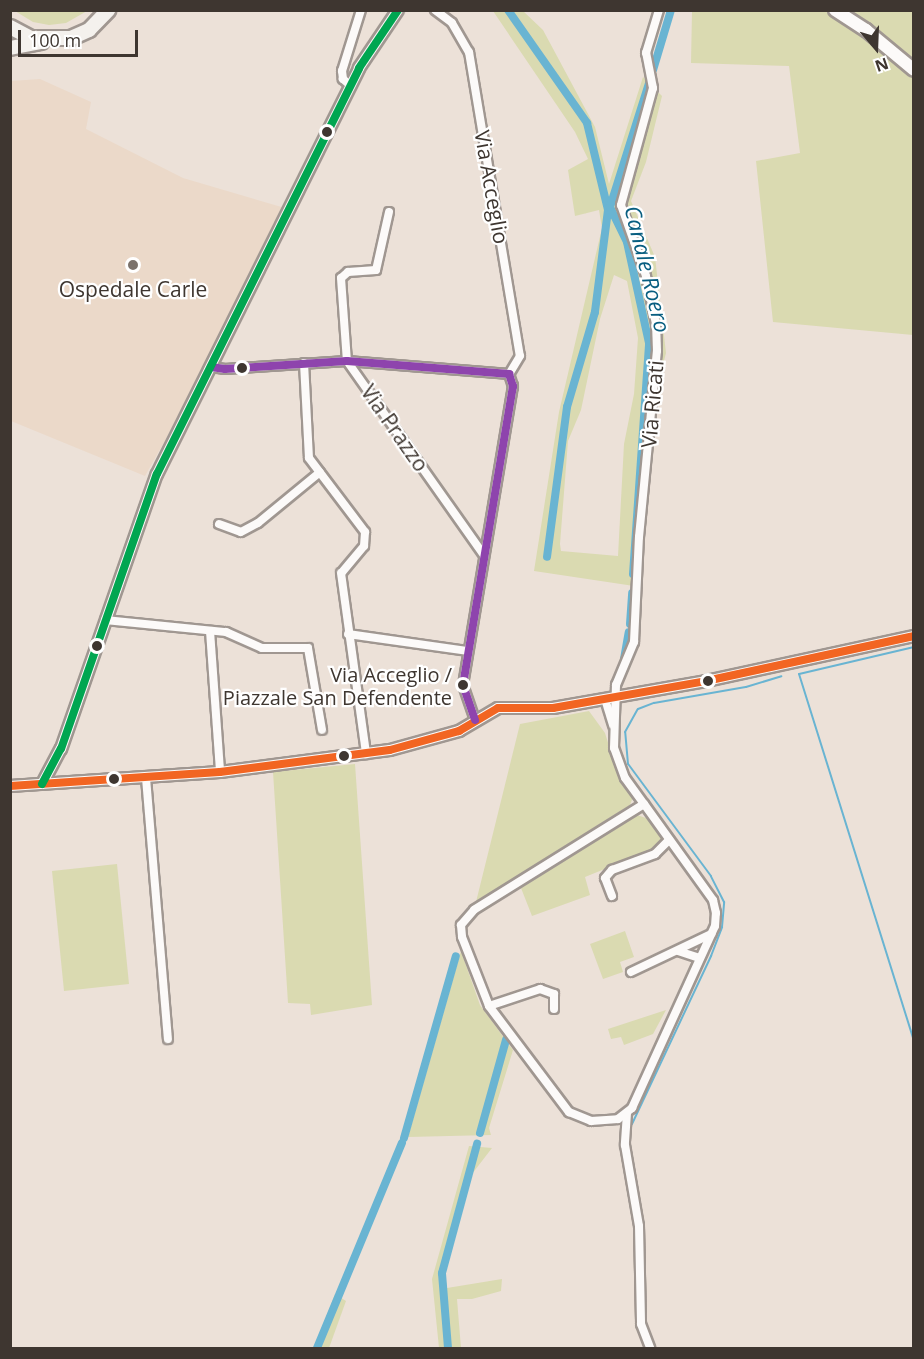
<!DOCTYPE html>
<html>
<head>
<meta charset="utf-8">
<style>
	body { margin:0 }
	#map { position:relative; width:924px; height:1359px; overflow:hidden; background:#ece1d8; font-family:"Open Sans",sans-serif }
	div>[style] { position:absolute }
	.built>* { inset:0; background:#ebd9c9 }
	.green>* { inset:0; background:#dadab1 }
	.stream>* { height:2px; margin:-1px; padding:0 1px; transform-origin:1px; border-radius:1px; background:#69b4d2 }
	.canal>* { height:8px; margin:-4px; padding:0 4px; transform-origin:4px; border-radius:4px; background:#69b4d2 }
	.roads { filter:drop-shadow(2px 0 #a09791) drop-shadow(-2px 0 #a09791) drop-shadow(0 2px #a09791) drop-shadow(0 -2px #a09791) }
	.minor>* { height:8px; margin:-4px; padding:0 4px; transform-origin:4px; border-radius:4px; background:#fcfaf9 }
	.tertiary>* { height:10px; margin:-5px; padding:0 5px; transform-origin:5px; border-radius:5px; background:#fcfaf9 }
	.secondary>* { height:12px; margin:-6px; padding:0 6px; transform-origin:6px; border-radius:6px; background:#fcfaf9 }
	.primary>* { height:14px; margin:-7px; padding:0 7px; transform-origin:7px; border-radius:7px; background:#f4f1ed }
	.bus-1>* { height:8px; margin:-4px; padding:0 4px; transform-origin:4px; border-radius:4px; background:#f26522 }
	.bus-2>* { height:8px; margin:-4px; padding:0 4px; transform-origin:4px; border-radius:4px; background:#8e44ad }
	.bus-3>* { height:8px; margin:-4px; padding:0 4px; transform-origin:4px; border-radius:4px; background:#00a651 }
	.dots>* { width:16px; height:16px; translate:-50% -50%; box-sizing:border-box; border:3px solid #fff; border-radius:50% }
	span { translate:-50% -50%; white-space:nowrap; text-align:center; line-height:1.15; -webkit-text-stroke:4.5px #fff; paint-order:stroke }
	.bus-label { font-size:20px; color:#3e3630 }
	.right { translate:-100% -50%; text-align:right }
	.street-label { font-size:21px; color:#3e3630 }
	.poi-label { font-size:21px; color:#3e3630 }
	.water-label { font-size:22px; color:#085e80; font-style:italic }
	.frame { position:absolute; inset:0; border:12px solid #3e3630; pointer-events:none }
	.north { position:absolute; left:846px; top:18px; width:60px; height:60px; -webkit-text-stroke:4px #fff; paint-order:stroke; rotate:161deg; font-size:16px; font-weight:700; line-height:24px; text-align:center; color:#3e3630 }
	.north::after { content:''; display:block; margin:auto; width:21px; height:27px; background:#3e3630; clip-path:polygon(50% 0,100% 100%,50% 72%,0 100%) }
	.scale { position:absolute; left:18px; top:30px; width:120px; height:27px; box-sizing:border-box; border:3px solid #3e3630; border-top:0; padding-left:8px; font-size:18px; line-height:21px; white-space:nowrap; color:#3e3630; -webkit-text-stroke:4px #fff; paint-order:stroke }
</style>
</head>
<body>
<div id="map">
	<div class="built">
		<i style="clip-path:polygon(40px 79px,91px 102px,86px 129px,183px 178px,285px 208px,198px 382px,145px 476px,11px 421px,11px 81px)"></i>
	</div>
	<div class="green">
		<i style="clip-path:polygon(15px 11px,87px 11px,66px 23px,49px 25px,33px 22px)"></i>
		<i style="clip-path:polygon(evenodd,493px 11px,523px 11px,543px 30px,595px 127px,609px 184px,643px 77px,662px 96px,646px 162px,631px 201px,655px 257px,666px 353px,655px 396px,634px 586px,534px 571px,559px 412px,602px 228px,599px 210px,575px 216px,568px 170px,588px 159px,575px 132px,493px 11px,614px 275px,627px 281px,638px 338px,634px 394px,624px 444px,618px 556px,561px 551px,560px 544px,568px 441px,581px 410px,600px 319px,614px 275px)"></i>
		<i style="clip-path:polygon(692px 11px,913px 11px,913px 335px,773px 322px,756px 161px,800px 153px,789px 66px,691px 63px)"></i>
		<i style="clip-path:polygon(589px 711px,605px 733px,616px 768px,633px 797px,630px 805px,476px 902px,520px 724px)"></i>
		<i style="clip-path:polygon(355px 764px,372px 1005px,311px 1015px,310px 1004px,288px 1003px,273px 772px)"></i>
		<i style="clip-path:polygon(637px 815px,649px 819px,664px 840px,659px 847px,585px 877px,590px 895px,532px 916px,521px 888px)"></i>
		<i style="clip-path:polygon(117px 864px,129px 984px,64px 991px,52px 871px)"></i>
		<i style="clip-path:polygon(625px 931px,634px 957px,620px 962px,623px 972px,603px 979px,590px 944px)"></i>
		<i style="clip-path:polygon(461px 951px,480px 1005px,513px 1050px,489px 1128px,491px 1135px,408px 1137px)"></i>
		<i style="clip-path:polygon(666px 1010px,653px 1034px,624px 1045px,621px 1037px,611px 1039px,608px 1029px)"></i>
		<i style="clip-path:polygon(469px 1146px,492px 1148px,472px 1174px,445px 1275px,447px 1288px,502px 1279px,501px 1291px,472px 1299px,457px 1299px,461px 1348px,439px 1348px,432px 1279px)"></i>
		<i style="clip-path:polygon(335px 1294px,346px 1301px,329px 1348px,314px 1348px)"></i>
	</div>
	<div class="stream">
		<i style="left:914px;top:647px;width:118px;rotate:166.8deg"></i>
		<i style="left:799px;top:674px;width:385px;rotate:72.6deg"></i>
		<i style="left:632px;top:1124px;width:186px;rotate:-64.8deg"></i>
		<i style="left:711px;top:956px;width:31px;rotate:-69deg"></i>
		<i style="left:722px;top:927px;width:25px;rotate:-85deg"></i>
		<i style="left:724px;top:902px;width:29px;rotate:-117deg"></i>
		<i style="left:711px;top:876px;width:139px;rotate:-126.5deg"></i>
		<i style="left:628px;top:764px;width:32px;rotate:-95deg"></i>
		<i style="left:625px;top:732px;width:26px;rotate:-61deg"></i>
		<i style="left:638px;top:709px;width:17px;rotate:-21deg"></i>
		<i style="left:654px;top:703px;width:93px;rotate:-9.9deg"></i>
		<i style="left:746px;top:687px;width:37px;rotate:-17deg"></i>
	</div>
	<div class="canal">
		<i style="left:508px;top:10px;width:138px;rotate:55deg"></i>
		<i style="left:587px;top:123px;width:89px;rotate:76.4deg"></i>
		<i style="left:608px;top:210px;width:103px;rotate:97.3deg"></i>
		<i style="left:595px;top:312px;width:99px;rotate:106.4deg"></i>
		<i style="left:567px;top:407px;width:151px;rotate:97.6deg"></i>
		<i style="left:653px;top:70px;width:63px;rotate:-73.3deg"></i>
		<i style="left:633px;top:574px;width:232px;rotate:-86deg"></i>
		<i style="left:649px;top:343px;width:103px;rotate:-102.3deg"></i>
		<i style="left:627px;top:242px;width:39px;rotate:-116deg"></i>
		<i style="left:610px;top:207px;width:130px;rotate:-72.5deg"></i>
		<i style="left:630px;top:624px;width:31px;rotate:-86deg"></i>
		<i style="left:624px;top:659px;width:27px;rotate:-80deg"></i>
		<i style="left:480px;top:1133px;width:97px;rotate:-74.4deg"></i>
		<i style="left:404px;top:1138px;width:189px;rotate:-74.1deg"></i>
		<i style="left:317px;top:1348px;width:222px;rotate:-67.5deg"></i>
		<i style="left:448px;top:1348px;width:75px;rotate:-94.6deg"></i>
		<i style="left:442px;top:1273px;width:134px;rotate:-74.8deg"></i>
	</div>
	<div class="roads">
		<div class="minor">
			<i style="left:435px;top:10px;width:21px;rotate:37deg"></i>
			<i style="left:452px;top:23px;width:34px;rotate:60deg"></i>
			<i style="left:469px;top:52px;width:308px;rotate:80.5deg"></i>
			<i style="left:520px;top:356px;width:21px;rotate:121deg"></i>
			<i style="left:351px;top:86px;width:11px;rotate:-139deg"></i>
			<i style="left:343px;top:79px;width:8px;rotate:-97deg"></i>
			<i style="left:342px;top:71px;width:64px;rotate:-72.7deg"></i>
			<i style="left:389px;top:212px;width:59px;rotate:102.6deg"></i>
			<i style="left:376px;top:270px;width:28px;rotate:176deg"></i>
			<i style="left:348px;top:272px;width:9px;rotate:139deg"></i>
			<i style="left:341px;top:278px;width:83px;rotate:85.9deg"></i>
			<i style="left:347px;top:361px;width:236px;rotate:54.8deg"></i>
			<i style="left:304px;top:363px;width:95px;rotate:87deg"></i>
			<i style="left:309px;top:458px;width:93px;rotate:52.9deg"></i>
			<i style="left:365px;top:532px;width:14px;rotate:94deg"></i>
			<i style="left:364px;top:546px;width:35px;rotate:130deg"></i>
			<i style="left:341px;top:573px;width:183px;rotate:82.1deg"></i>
			<i style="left:211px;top:367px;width:14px;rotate:8deg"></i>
			<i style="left:225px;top:369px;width:122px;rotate:-3.8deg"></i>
			<i style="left:347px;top:361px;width:163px;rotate:4.6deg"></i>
			<i style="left:509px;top:374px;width:13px;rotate:72deg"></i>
			<i style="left:513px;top:386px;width:303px;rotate:99.5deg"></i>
			<i style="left:463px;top:685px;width:37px;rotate:71deg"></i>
			<i style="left:219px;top:524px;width:23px;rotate:20deg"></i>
			<i style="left:241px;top:532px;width:19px;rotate:-28deg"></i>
			<i style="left:258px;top:523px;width:80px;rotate:-39.4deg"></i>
			<i style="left:105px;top:620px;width:122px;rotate:5.7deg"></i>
			<i style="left:226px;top:632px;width:39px;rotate:24deg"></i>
			<i style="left:262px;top:648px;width:46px"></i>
			<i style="left:308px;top:648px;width:83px;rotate:80.3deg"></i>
			<i style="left:210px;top:631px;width:141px;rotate:85.9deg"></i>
			<i style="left:348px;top:634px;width:120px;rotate:8.1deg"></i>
			<i style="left:605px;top:699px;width:27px;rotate:73deg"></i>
			<i style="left:146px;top:778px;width:262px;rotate:85.2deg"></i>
			<i style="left:644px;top:804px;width:200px;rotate:148.1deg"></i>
			<i style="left:474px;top:910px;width:20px;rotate:131deg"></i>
			<i style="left:461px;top:925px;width:12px;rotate:85deg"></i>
			<i style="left:462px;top:937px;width:74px;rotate:68.6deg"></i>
			<i style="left:489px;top:1006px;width:133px;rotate:53deg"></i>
			<i style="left:569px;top:1112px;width:24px;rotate:22deg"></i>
			<i style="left:591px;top:1121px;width:27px;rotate:-4deg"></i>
			<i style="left:618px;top:1119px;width:18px;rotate:-38deg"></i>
			<i style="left:632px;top:1108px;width:200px;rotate:-65.5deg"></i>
			<i style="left:715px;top:926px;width:13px;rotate:-86deg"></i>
			<i style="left:716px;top:913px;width:13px;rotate:-103deg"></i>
			<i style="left:713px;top:900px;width:118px;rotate:-125.7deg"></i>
			<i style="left:644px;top:804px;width:32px;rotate:-126deg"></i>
			<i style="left:625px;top:778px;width:32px;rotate:-110deg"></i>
			<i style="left:614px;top:748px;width:63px;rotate:-88.2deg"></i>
			<i style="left:616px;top:685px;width:47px;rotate:-67.3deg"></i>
			<i style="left:634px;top:642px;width:105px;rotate:-87.3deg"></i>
			<i style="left:639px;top:537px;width:187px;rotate:-84.5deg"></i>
			<i style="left:657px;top:351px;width:27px;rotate:-92deg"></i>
			<i style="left:656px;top:324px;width:49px;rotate:-101.8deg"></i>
			<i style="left:646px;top:276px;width:75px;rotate:-109.4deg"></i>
			<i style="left:621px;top:205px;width:121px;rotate:-74.7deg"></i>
			<i style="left:653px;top:88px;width:36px;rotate:-101deg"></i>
			<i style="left:646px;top:53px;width:45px;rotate:-73.2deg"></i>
			<i style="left:612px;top:896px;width:19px;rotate:-111deg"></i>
			<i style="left:605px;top:878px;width:11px;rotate:-49deg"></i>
			<i style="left:612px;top:870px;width:46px;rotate:-20.4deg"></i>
			<i style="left:655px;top:854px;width:20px;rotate:-45deg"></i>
			<i style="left:678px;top:951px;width:23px;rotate:18deg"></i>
			<i style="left:631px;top:972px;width:89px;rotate:-25.4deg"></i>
			<i style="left:489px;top:1006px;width:54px;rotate:-18.4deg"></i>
			<i style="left:540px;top:989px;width:15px;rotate:20deg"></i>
			<i style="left:554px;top:994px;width:15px;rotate:90deg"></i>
			<i style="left:627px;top:1113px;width:32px;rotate:94deg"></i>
			<i style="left:625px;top:1145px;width:82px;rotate:80.2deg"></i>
			<i style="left:639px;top:1226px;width:98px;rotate:88.8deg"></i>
			<i style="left:641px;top:1324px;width:26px;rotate:69deg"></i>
		</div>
		<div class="tertiary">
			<i style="left:42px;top:784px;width:40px;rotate:-62deg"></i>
			<i style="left:61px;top:749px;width:291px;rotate:-70.8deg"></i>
			<i style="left:157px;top:474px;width:453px;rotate:-63.5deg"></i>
			<i style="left:359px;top:68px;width:70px;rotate:-56.1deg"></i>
			<i style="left:10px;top:786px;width:210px;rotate:-3.8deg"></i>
			<i style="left:220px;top:772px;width:171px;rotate:-7.4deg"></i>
			<i style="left:390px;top:750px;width:72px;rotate:-15.4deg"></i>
			<i style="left:459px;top:731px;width:45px;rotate:-30.5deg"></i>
			<i style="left:498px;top:708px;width:55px"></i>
			<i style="left:553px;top:708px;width:155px;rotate:-10deg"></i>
			<i style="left:706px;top:681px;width:213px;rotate:-12.2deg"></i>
		</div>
		<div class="secondary">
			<i style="left:835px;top:10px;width:37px;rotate:33deg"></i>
			<i style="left:866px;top:30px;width:62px;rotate:39.8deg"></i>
		</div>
		<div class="primary">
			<i style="left:10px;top:27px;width:24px;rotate:28deg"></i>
			<i style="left:31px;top:38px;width:40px"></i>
			<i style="left:71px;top:38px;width:20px;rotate:-24deg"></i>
			<i style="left:89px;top:30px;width:28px;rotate:-46deg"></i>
			<i style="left:10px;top:48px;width:32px;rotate:-11deg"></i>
		</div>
	</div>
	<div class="bus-1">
		<i style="left:10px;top:786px;width:210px;rotate:-3.8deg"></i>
		<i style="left:220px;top:772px;width:171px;rotate:-7.4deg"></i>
		<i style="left:390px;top:750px;width:72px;rotate:-15.4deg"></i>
		<i style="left:459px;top:731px;width:45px;rotate:-30.5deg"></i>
		<i style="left:498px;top:708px;width:55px"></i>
		<i style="left:553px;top:708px;width:155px;rotate:-10deg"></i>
		<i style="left:706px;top:681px;width:213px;rotate:-12.2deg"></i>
	</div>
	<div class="bus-2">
		<i style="left:211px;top:367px;width:14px;rotate:8deg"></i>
		<i style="left:225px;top:369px;width:122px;rotate:-3.8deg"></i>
		<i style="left:347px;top:361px;width:163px;rotate:4.6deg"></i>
		<i style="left:509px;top:374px;width:13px;rotate:72deg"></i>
		<i style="left:513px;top:386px;width:303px;rotate:99.5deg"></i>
		<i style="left:463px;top:685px;width:37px;rotate:71deg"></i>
	</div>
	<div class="bus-3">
		<i style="left:42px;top:784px;width:40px;rotate:-62deg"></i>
		<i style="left:61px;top:749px;width:291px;rotate:-70.8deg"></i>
		<i style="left:157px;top:474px;width:453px;rotate:-63.5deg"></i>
		<i style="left:359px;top:68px;width:70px;rotate:-56.1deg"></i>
	</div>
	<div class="dots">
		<i style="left:327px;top:132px;background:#3e3630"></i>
		<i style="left:133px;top:265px;background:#7b726b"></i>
		<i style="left:242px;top:368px;background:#3e3630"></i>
		<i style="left:97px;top:646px;background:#3e3630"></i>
		<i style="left:708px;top:681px;background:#3e3630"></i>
		<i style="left:463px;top:685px;background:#3e3630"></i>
		<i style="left:344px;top:756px;background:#3e3630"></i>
		<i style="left:114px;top:779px;background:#3e3630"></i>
	</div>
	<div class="bus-label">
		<span class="right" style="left:452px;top:686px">Via Acceglio /<br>Piazzale San Defendente</span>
	</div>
	<div class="street-label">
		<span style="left:492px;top:187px;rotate:80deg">Via Acceglio</span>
		<span style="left:652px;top:404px;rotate:-85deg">Via Ricati</span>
		<span style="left:395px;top:428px;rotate:55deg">Via Prazzo</span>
	</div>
	<div class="poi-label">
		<span style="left:133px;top:289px">Ospedale Carle</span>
	</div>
	<div class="water-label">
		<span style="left:648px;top:269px;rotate:76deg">Canale Roero</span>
	</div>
	<div class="frame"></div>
	<div class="north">N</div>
	<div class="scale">100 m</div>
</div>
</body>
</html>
